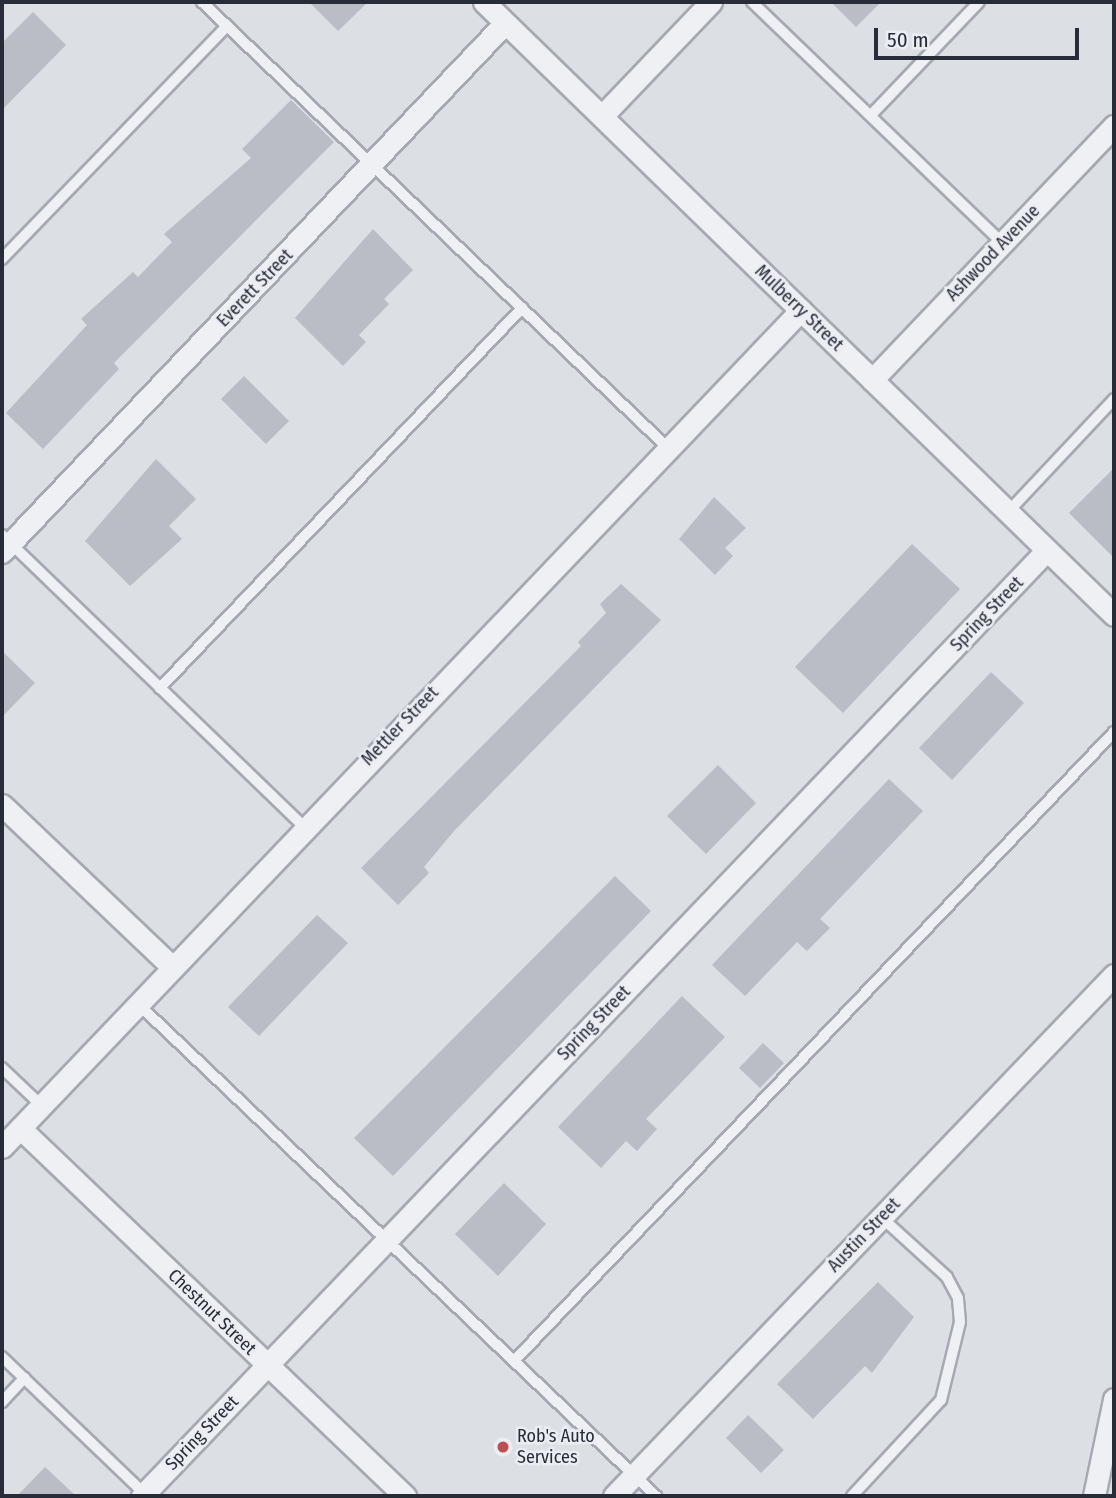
<!DOCTYPE html>
<html>
<head>
<meta charset="utf-8">
<style>
	body { margin:0 }
	#map { position:relative; width:1116px; height:1498px; overflow:hidden; background:#dcdfe4; font-family:"Fira Sans Condensed",sans-serif }
	div>[style] { position:absolute }
	.building>* { inset:0; background:#babdc6 }
	.roads { filter:drop-shadow(2px 0 #a6a9b1) drop-shadow(-2px 0 #a6a9b1) drop-shadow(0 2px #a6a9b1) drop-shadow(0 -2px #a6a9b1) }
	.lane>* { height:10px; margin:-5px; padding:0 5px; transform-origin:5px; border-radius:5px; background:#eef0f3 }
	.street>* { height:21px; margin:-10.5px; padding:0 10.5px; transform-origin:10.5px; border-radius:10.5px; background:#eef0f3 }
	.dots>* { width:19px; height:19px; translate:-50% -50%; box-sizing:border-box; border:4px solid #ebedf2; border-radius:50% }
	span { translate:-50% -50%; white-space:nowrap; text-align:center; line-height:1.15; -webkit-text-stroke:5px #ebedf2; paint-order:stroke }
	.street-label { font-size:18px; color:#282c39 }
	.poi-label { font-size:18px; color:#282c39 }
	.left { translate:0 -50%; text-align:left }
	.frame { position:absolute; inset:0; border:4px solid #282c39; pointer-events:none }
	.scale { position:absolute; left:874px; top:28px; width:205px; height:32px; box-sizing:border-box; border:4px solid #282c39; border-top:0; padding-left:9px; font-size:21px; line-height:24px; white-space:nowrap; color:#282c39; -webkit-text-stroke:5px #ebedf2; paint-order:stroke }
</style>
</head>
<body>
<div id="map">
	<div class="building">
		<i style="clip-path:polygon(309px 2px,368px 2px,338px 31px)"></i>
		<i style="clip-path:polygon(831px 2px,881px 2px,856px 27px)"></i>
		<i style="clip-path:polygon(33px 12px,66px 45px,2px 110px,2px 43px)"></i>
		<i style="clip-path:polygon(291px 100px,334px 142px,114px 363px,119px 369px,43px 449px,6px 413px,87px 325px,81px 319px,133px 272px,138px 277px,172px 242px,164px 234px,251px 158px,242px 149px)"></i>
		<i style="clip-path:polygon(373px 229px,413px 270px,384px 299px,389px 304px,359px 335px,366px 342px,343px 366px,295px 318px)"></i>
		<i style="clip-path:polygon(244px 376px,289px 421px,266px 444px,221px 399px)"></i>
		<i style="clip-path:polygon(156px 459px,196px 499px,169px 526px,182px 539px,130px 586px,85px 541px)"></i>
		<i style="clip-path:polygon(1114px 468px,1114px 558px,1069px 513px)"></i>
		<i style="clip-path:polygon(714px 497px,746px 528px,725px 548px,733px 556px,715px 575px,679px 539px)"></i>
		<i style="clip-path:polygon(912px 544px,960px 589px,843px 713px,795px 667px)"></i>
		<i style="clip-path:polygon(621px 584px,661px 620px,454px 831px,424px 867px,429px 873px,398px 905px,361px 868px,581px 646px,578px 642px,606px 613px,600px 604px)"></i>
		<i style="clip-path:polygon(2px 651px,35px 683px,2px 717px)"></i>
		<i style="clip-path:polygon(991px 672px,1024px 703px,952px 780px,919px 748px)"></i>
		<i style="clip-path:polygon(718px 765px,756px 803px,706px 854px,667px 816px)"></i>
		<i style="clip-path:polygon(889px 779px,923px 811px,820px 919px,830px 928px,807px 951px,797px 942px,745px 996px,712px 965px)"></i>
		<i style="clip-path:polygon(615px 876px,651px 911px,393px 1176px,354px 1138px)"></i>
		<i style="clip-path:polygon(317px 915px,348px 943px,259px 1036px,228px 1007px)"></i>
		<i style="clip-path:polygon(682px 996px,725px 1037px,646px 1119px,657px 1129px,637px 1151px,626px 1141px,601px 1168px,558px 1127px)"></i>
		<i style="clip-path:polygon(763px 1043px,784px 1063px,760px 1088px,739px 1068px)"></i>
		<i style="clip-path:polygon(504px 1183px,546px 1224px,498px 1276px,455px 1234px)"></i>
		<i style="clip-path:polygon(878px 1282px,914px 1317px,872px 1373px,865px 1366px,813px 1419px,777px 1384px)"></i>
		<i style="clip-path:polygon(748px 1415px,784px 1450px,761px 1473px,726px 1438px)"></i>
		<i style="clip-path:polygon(45px 1467px,76px 1496px,17px 1496px)"></i>
	</div>
	<div class="roads">
		<div class="lane">
			<i style="left:202px;top:2px;width:646px;rotate:43.75deg"></i>
			<i style="left:752px;top:2px;width:347px;rotate:43.9deg"></i>
			<i style="left:871px;top:115px;width:156px;rotate:-46.3deg"></i>
			<i style="left:2px;top:259px;width:324px;rotate:-46deg"></i>
			<i style="left:1008px;top:512px;width:155px;rotate:-46.8deg"></i>
			<i style="left:2px;top:535px;width:419px;rotate:44deg"></i>
			<i style="left:160px;top:688px;width:525px;rotate:-46.39deg"></i>
			<i style="left:137px;top:1003px;width:716px;rotate:43.53deg"></i>
			<i style="left:2px;top:1068px;width:54px;rotate:43.5deg"></i>
			<i style="left:2px;top:1357px;width:199px;rotate:43.8deg"></i>
			<i style="left:514px;top:1361px;width:869px;rotate:-46.35deg"></i>
			<i style="left:2px;top:1402px;width:33px;rotate:-47deg"></i>
			<i style="left:852px;top:1496px;width:131px;rotate:-47.2deg"></i>
			<i style="left:941px;top:1400px;width:80px;rotate:-76.3deg"></i>
			<i style="left:960px;top:1322px;width:24px;rotate:-95deg"></i>
			<i style="left:958px;top:1298px;width:24px;rotate:-118deg"></i>
			<i style="left:947px;top:1277px;width:89px;rotate:-137.7deg"></i>
		</div>
		<div class="street">
			<i style="left:484px;top:2px;width:879px;rotate:44.22deg"></i>
			<i style="left:602px;top:116px;width:158px;rotate:-46.3deg"></i>
			<i style="left:872px;top:380px;width:351px;rotate:-46.4deg"></i>
			<i style="left:2px;top:552px;width:730px;rotate:-46.44deg"></i>
			<i style="left:2px;top:805px;width:233px;rotate:43.6deg"></i>
			<i style="left:20px;top:1128px;width:533px;rotate:43.71deg"></i>
			<i style="left:2px;top:1147px;width:1157px;rotate:-46.33deg"></i>
			<i style="left:142px;top:1496px;width:1309px;rotate:-46.27deg"></i>
			<i style="left:614px;top:1496px;width:722px;rotate:-46.18deg"></i>
			<i style="left:1094px;top:1496px;width:99px;rotate:-78.3deg"></i>
		</div>
	</div>
	<div class="dots">
		<i style="left:503px;top:1447px;background:#bc4f52"></i>
	</div>
	<div class="street-label">
		<span style="left:993px;top:253px;rotate:-46deg">Ashwood Avenue</span>
		<span style="left:255px;top:288px;rotate:-46deg">Everett Street</span>
		<span style="left:799px;top:308px;rotate:44deg">Mulberry Street</span>
		<span style="left:987px;top:614px;rotate:-46deg">Spring Street</span>
		<span style="left:400px;top:726px;rotate:-46deg">Mettler Street</span>
		<span style="left:594px;top:1023px;rotate:-46deg">Spring Street</span>
		<span style="left:864px;top:1235px;rotate:-46deg">Austin Street</span>
		<span style="left:212px;top:1312px;rotate:44deg">Chestnut Street</span>
		<span style="left:202px;top:1433px;rotate:-46deg">Spring Street</span>
	</div>
	<div class="poi-label">
		<span class="left" style="left:517px;top:1447px">Rob's Auto<br>Services</span>
	</div>
	<div class="frame"></div>
	<div class="scale">50 m</div>
</div>
</body>
</html>
